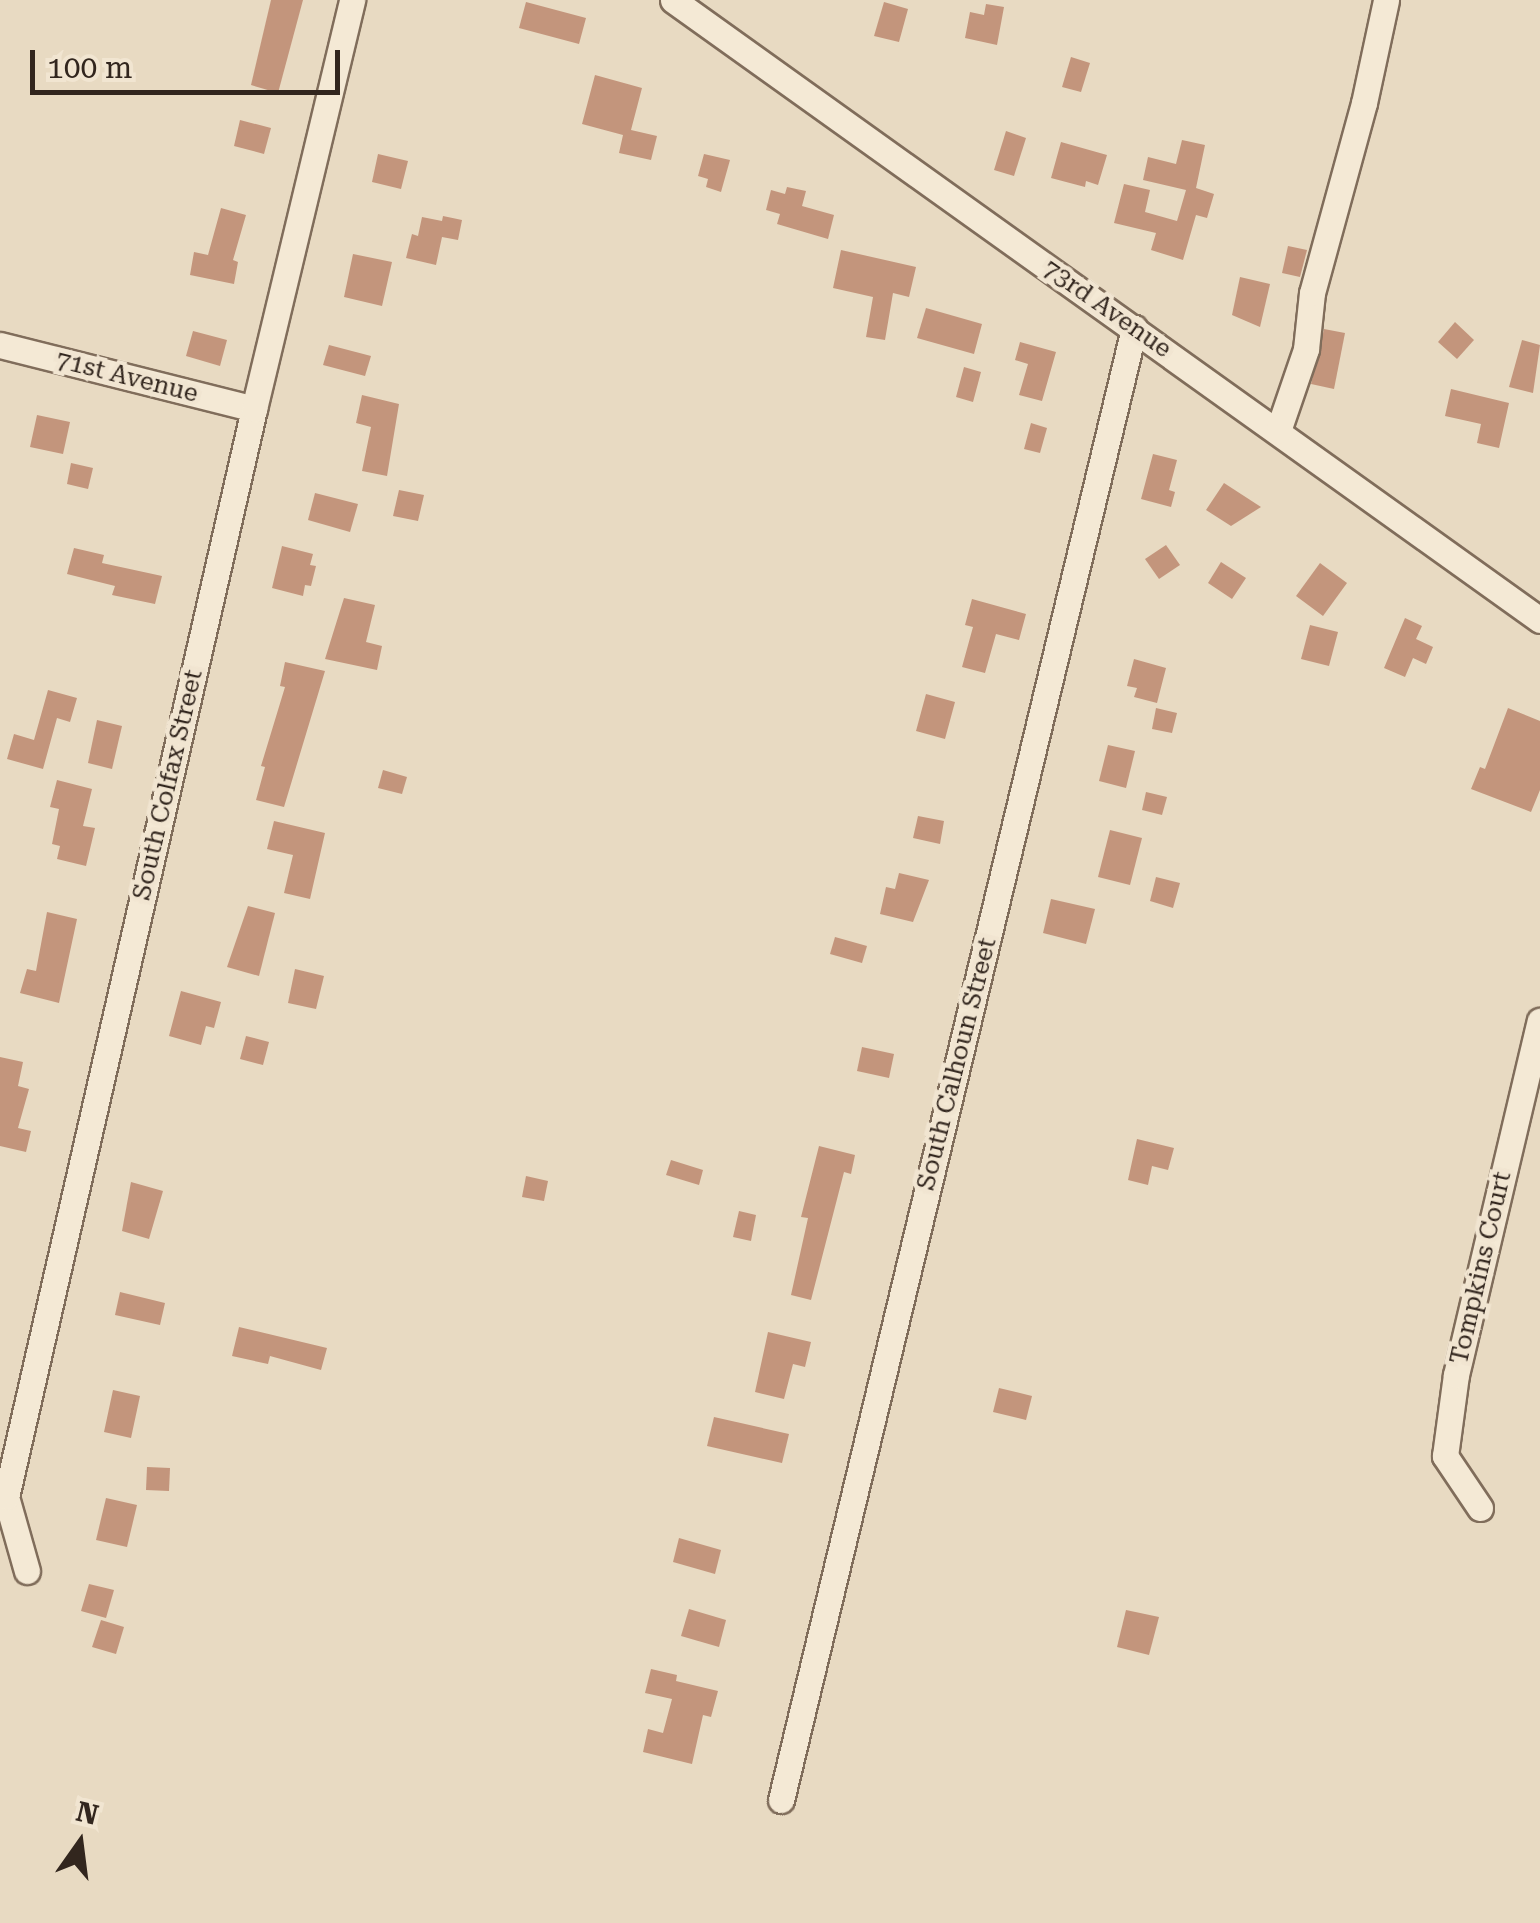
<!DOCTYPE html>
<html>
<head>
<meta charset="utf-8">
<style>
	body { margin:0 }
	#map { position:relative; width:1540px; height:1923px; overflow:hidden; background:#e8dac2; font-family:"Roboto Serif",serif }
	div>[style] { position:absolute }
	.building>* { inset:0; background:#c3957c }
	.roads { filter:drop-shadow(2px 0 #806d5b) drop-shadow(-2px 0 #806d5b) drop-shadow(0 2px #806d5b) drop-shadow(0 -2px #806d5b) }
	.minor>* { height:25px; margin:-12.5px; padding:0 12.5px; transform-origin:12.5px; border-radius:12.5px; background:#f4e9d5 }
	span { translate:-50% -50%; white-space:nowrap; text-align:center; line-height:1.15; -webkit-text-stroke:9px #f1e5d1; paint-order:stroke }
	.street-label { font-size:25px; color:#32261e }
	.north { position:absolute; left:30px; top:1793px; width:100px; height:100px; -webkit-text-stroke:8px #f1e5d1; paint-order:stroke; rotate:14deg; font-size:28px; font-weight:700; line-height:40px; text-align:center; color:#32261e }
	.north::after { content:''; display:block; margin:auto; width:35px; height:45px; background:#32261e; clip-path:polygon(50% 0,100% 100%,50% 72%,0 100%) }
	.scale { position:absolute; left:30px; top:50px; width:310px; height:45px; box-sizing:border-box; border:5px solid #32261e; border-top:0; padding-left:12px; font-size:30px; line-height:35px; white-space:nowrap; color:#32261e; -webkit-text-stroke:8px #f1e5d1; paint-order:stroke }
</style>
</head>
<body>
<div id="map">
	<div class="building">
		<i style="clip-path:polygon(271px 0,303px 0,278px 93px,251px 85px)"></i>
		<i style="clip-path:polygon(526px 2px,586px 18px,579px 44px,519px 28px)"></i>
		<i style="clip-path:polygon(884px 2px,908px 9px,899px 42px,874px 36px)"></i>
		<i style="clip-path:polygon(986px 4px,1004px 7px,997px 45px,965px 38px,970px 12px,984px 15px)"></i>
		<i style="clip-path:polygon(1071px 57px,1090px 63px,1081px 92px,1062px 87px)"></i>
		<i style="clip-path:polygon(595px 75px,642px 88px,631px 130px,657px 136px,651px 160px,619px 153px,623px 135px,582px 124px)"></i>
		<i style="clip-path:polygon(240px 120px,271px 128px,264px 154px,234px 146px)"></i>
		<i style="clip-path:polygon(1006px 131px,1026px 138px,1014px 176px,994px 170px)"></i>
		<i style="clip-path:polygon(1182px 140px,1205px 145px,1196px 188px,1214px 194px,1207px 218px,1196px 215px,1183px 260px,1151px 250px,1156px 233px,1114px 223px,1124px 184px,1150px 190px,1145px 212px,1177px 221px,1186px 190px,1143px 180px,1148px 157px,1176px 164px)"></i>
		<i style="clip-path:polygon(1061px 142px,1107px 155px,1098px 185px,1086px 181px,1085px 187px,1051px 178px)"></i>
		<i style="clip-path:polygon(378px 154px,408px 161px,401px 189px,372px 182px)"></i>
		<i style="clip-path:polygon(704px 154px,730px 160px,721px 192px,706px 187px,708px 179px,698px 176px)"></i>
		<i style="clip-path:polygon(787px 187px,806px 191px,802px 206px,834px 215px,828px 239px,777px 224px,780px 214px,766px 210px,771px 190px,785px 194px)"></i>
		<i style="clip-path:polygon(221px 208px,246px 215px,233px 260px,238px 262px,234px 284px,190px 275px,194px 252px,208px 255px)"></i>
		<i style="clip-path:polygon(443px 216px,462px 220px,458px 240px,442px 237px,436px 265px,406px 258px,412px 234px,418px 236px,422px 217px,442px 221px)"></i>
		<i style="clip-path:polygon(1288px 246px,1307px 250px,1300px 277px,1282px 273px)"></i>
		<i style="clip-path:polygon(841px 250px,916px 267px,909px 297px,893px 293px,885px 340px,866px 337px,873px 297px,833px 288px)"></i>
		<i style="clip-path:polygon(353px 254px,392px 262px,382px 306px,344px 297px)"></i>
		<i style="clip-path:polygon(1240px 277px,1270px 284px,1260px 327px,1232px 315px)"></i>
		<i style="clip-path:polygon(926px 308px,982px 324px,974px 354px,917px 338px)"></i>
		<i style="clip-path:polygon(1455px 322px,1474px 340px,1457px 359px,1438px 342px)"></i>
		<i style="clip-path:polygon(1324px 329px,1345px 333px,1334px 389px,1311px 384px)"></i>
		<i style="clip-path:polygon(193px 331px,227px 340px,220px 366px,186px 356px)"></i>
		<i style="clip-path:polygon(1522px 340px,1540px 345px,1533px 393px,1509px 387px)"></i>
		<i style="clip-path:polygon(1020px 342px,1056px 352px,1042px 401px,1019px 395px,1028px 364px,1015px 360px)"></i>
		<i style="clip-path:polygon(329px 345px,371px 356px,365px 376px,323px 365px)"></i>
		<i style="clip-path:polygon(964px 367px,981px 372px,973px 402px,956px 397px)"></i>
		<i style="clip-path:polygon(1451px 389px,1509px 403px,1499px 448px,1477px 443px,1481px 424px,1445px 416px)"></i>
		<i style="clip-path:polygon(362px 395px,399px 404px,387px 476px,362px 471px,371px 427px,356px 423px)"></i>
		<i style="clip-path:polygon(37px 415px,70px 422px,63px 454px,30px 447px)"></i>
		<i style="clip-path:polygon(1031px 423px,1047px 428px,1040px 453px,1024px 449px)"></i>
		<i style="clip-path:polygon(1153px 454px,1177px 460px,1169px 490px,1175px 492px,1171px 507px,1141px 499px)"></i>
		<i style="clip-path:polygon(71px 463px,93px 468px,88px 489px,67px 484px)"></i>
		<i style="clip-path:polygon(1224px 483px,1261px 507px,1231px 526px,1206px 510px)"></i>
		<i style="clip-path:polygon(399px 490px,424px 495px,418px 521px,393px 516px)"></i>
		<i style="clip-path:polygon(315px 493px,358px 504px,350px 532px,308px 520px)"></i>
		<i style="clip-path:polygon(1166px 545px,1180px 565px,1159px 579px,1145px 559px)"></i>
		<i style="clip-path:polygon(282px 546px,313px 554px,310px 565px,316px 566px,311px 586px,305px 585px,303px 596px,272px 588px)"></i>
		<i style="clip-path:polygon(74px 548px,104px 555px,102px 563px,162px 576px,155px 604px,112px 595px,115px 586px,67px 574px)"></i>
		<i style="clip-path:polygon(1221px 562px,1246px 578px,1232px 599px,1208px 583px)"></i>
		<i style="clip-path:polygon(1320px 563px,1347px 583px,1323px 616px,1296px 596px)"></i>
		<i style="clip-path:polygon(344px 598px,375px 605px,366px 642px,382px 646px,377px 670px,325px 659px)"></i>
		<i style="clip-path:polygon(972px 599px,1026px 614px,1019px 640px,996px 634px,985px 673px,962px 667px,973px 627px,965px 625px)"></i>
		<i style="clip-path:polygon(1405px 618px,1422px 626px,1416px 639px,1433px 647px,1426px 664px,1413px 658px,1405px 677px,1384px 668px)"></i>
		<i style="clip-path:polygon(1310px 625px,1338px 632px,1329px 666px,1301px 659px)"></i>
		<i style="clip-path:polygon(1134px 659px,1166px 668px,1157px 703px,1134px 697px,1137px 688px,1127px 686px)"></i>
		<i style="clip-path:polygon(285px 662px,325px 671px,284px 807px,256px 800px,265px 767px,261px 766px,285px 687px,280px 686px)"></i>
		<i style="clip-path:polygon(48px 690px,77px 698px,70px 722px,57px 718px,43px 769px,7px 759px,14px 734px,34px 740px)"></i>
		<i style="clip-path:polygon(926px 694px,955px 702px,945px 739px,916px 731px)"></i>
		<i style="clip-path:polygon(1156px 708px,1177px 713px,1172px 733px,1152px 729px)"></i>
		<i style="clip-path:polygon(1508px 708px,1540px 721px,1540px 790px,1531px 812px,1471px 789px,1480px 767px,1485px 769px)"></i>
		<i style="clip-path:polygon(97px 720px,122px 726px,112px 769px,88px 763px)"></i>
		<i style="clip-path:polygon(1108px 745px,1135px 751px,1126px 788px,1099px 781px)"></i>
		<i style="clip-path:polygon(383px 770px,407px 777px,402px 794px,378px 788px)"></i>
		<i style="clip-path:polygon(57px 780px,92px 789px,83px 826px,95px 828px,86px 866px,57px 859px,60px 846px,52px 844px,59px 809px,50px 807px)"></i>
		<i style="clip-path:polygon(1146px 792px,1167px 797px,1162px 815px,1142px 810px)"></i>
		<i style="clip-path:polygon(918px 816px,944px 821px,940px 844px,913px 838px)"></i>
		<i style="clip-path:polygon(274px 821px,325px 833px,310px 899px,284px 893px,293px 855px,267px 849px)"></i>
		<i style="clip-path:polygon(1110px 830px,1142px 838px,1130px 885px,1098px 877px)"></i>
		<i style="clip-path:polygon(899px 873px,929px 880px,913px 922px,880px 914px,886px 887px,895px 889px)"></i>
		<i style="clip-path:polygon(1156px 877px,1180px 883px,1173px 908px,1150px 901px)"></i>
		<i style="clip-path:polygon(1051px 899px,1095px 909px,1086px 944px,1043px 933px)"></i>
		<i style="clip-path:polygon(248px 906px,275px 913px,259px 976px,227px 967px)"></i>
		<i style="clip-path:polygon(47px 912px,77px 919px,59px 1003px,20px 993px,27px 969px,36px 971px)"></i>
		<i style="clip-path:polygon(835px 937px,867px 946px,862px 963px,830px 954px)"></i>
		<i style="clip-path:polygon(295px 969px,324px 976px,316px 1009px,288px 1003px)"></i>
		<i style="clip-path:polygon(181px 991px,221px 1002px,214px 1028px,206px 1026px,201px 1045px,169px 1036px)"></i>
		<i style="clip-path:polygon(246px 1036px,269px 1042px,263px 1065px,240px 1059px)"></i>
		<i style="clip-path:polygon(862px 1047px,894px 1054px,889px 1078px,857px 1071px)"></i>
		<i style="clip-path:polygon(0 1057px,23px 1062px,18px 1086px,29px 1089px,18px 1128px,31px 1131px,26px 1152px,0 1146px)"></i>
		<i style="clip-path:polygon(1137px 1139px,1174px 1148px,1168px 1170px,1152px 1166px,1148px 1185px,1128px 1180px)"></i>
		<i style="clip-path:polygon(819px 1146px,855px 1155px,851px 1174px,844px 1172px,811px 1300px,791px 1295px,808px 1218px,801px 1217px)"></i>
		<i style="clip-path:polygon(671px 1160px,703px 1170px,699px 1185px,666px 1175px)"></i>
		<i style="clip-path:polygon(526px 1176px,548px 1181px,544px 1201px,522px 1197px)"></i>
		<i style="clip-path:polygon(131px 1182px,163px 1191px,149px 1239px,122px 1231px)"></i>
		<i style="clip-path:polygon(739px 1211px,756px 1215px,751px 1241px,733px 1237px)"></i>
		<i style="clip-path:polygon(120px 1292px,165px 1303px,160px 1325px,115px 1315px)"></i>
		<i style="clip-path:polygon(239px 1327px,327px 1348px,321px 1370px,270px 1356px,268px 1364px,232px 1356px)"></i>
		<i style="clip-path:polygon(768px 1332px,811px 1342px,805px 1367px,793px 1364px,784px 1399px,755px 1392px)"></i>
		<i style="clip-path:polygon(999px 1388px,1032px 1396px,1026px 1420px,993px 1412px)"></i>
		<i style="clip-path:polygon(113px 1390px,140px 1396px,131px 1438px,104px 1432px)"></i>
		<i style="clip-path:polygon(714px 1417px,789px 1434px,782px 1463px,707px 1446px)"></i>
		<i style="clip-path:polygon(147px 1467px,170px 1468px,169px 1491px,146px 1490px)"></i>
		<i style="clip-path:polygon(106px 1498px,137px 1505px,127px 1547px,96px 1540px)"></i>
		<i style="clip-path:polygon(679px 1538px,721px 1550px,715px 1574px,673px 1562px)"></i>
		<i style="clip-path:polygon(89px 1584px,114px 1590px,106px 1618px,81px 1611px)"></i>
		<i style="clip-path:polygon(689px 1609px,726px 1620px,719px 1647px,681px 1636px)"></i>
		<i style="clip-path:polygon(1126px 1610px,1159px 1617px,1149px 1655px,1117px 1647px)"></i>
		<i style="clip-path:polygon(101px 1620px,124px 1627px,116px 1654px,92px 1647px)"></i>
		<i style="clip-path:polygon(651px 1669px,677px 1675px,676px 1681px,718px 1691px,711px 1717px,703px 1715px,692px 1764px,643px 1752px,648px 1729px,663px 1733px,672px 1699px,645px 1693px)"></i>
	</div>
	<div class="roads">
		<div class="minor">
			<i style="left:673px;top:0;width:1066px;rotate:35.57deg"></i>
			<i style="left:0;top:345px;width:262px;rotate:14.1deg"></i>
			<i style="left:1278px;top:431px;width:87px;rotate:-71.1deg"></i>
			<i style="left:1306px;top:349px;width:56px;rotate:-83.9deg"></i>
			<i style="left:1312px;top:293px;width:197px;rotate:-74.7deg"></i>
			<i style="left:1364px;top:103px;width:105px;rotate:-77.9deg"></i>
			<i style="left:1480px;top:1508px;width:63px;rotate:-123.9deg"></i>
			<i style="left:1445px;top:1456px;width:82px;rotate:-82.3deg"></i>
			<i style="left:1456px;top:1375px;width:364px;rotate:-76.7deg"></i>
			<i style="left:27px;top:1571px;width:77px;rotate:-105.8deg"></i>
			<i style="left:6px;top:1497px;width:1116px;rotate:-77.16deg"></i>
			<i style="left:254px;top:409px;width:421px;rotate:-76.5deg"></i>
			<i style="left:781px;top:1800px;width:1514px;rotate:-76.51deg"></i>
		</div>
	</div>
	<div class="street-label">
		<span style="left:1107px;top:309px;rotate:35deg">73rd Avenue</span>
		<span style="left:127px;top:377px;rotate:14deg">71st Avenue</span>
		<span style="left:168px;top:785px;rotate:-77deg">South Colfax Street</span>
		<span style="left:957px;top:1064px;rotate:-76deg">South Calhoun Street</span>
		<span style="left:1481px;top:1268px;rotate:-77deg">Tompkins Court</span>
	</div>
	<div class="north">N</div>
	<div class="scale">100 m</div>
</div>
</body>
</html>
